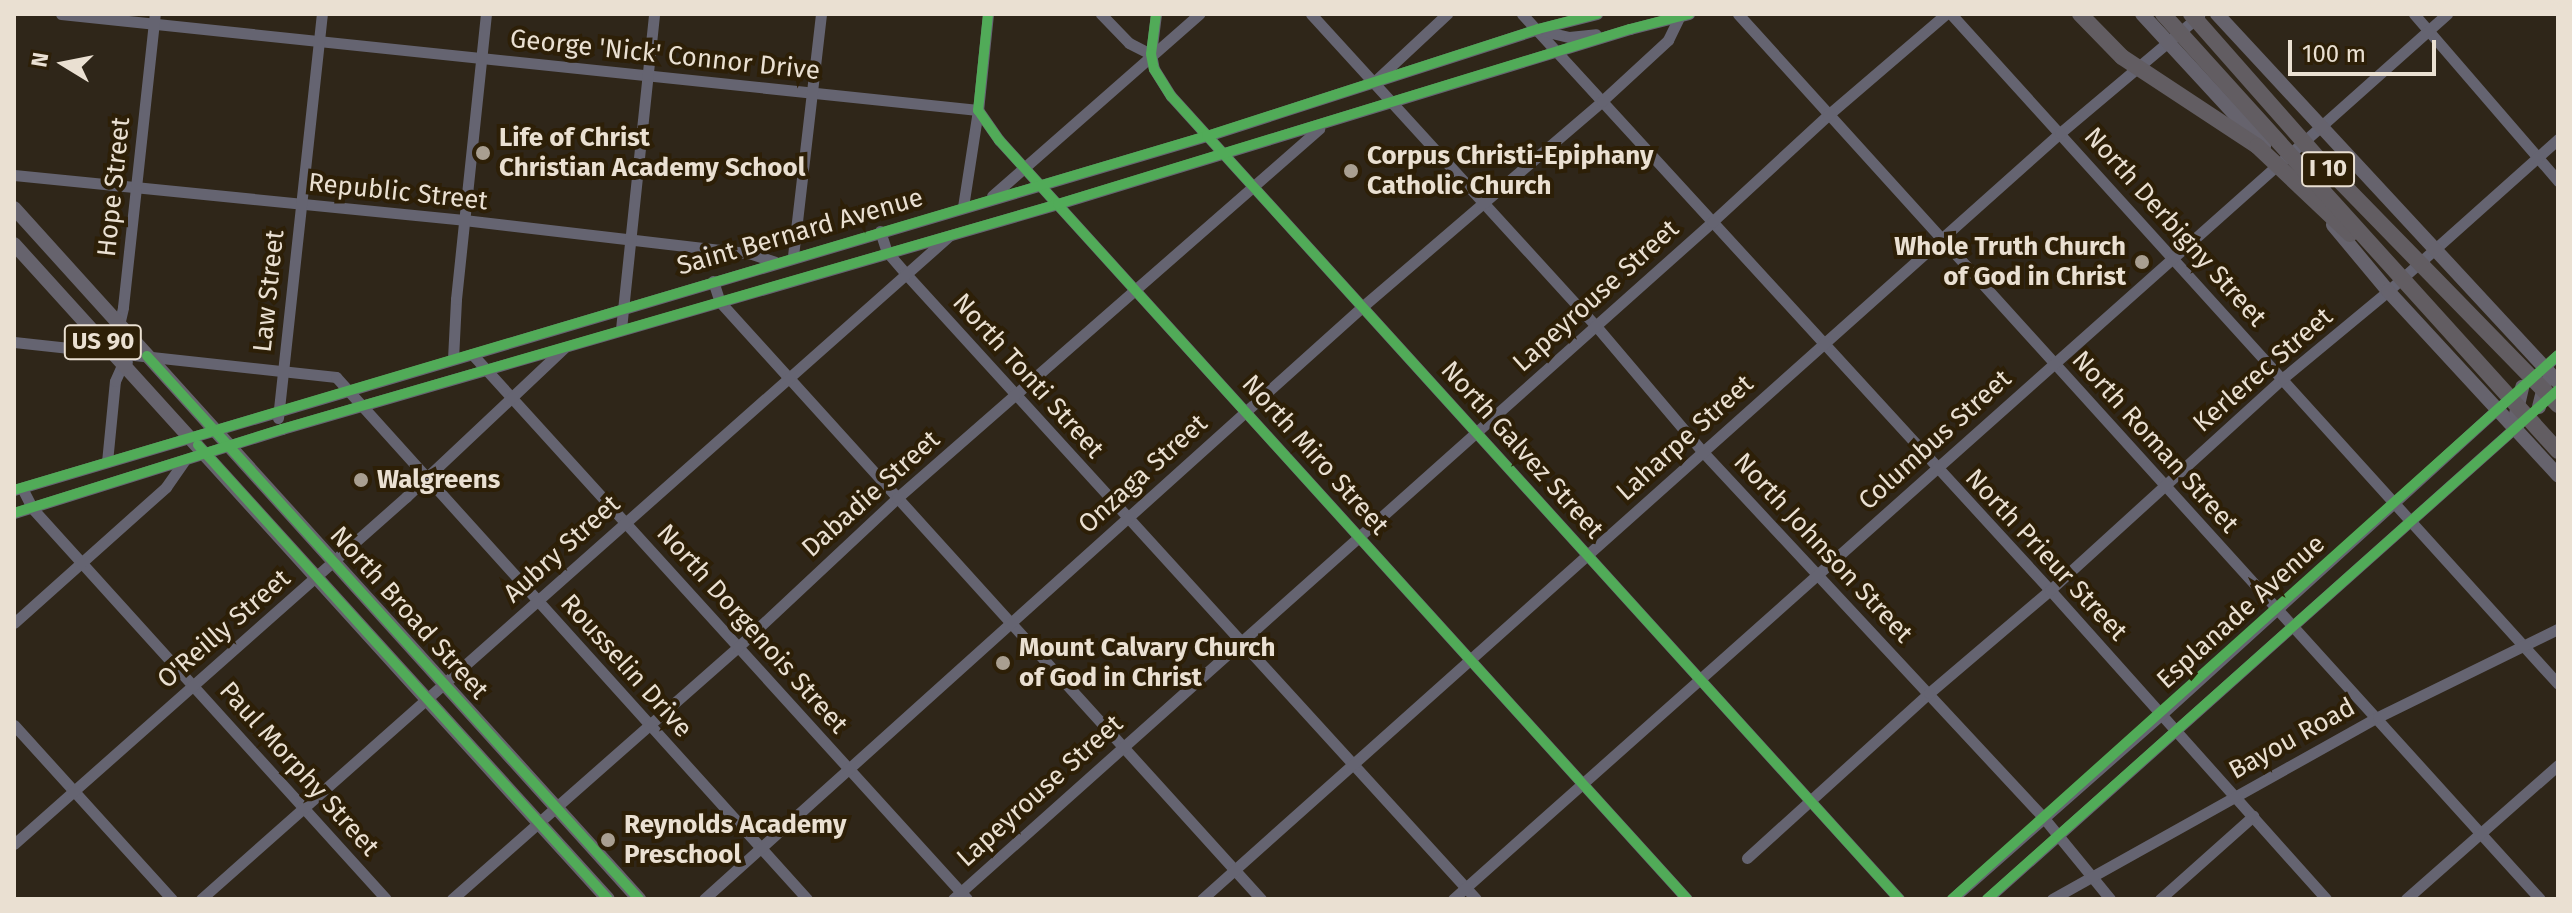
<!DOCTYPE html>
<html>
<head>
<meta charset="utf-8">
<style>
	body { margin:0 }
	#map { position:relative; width:2572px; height:913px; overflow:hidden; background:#2f2619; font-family:"Fira Sans",sans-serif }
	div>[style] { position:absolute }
	.minor>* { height:11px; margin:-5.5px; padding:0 5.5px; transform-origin:5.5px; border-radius:5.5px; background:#656471 }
	.major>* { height:14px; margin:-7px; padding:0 7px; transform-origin:7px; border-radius:7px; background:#66636d }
	.highway-bridge>* { height:16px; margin:-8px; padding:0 8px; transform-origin:8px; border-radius:8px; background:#625d62 }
	.cycleway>* { height:10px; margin:-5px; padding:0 5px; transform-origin:5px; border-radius:5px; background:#51ab58 }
	.dots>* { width:22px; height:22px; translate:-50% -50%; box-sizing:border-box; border:4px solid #2d1f07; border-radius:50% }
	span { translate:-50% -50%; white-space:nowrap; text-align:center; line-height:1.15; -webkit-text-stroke:8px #2d1f07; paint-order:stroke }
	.shield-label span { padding:2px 6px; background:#2d1f07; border:2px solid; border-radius:6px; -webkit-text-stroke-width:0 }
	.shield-label { font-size:24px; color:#eae0d2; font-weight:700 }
	.street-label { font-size:26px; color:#eae0d2 }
	.poi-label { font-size:26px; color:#eae0d2; font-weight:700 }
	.left { translate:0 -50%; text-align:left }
	.right { translate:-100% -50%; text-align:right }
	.frame { position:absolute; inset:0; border:16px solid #eae0d2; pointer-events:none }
	.north { position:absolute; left:24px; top:24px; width:80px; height:80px; -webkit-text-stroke:6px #2d1f07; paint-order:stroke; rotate:280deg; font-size:22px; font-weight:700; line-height:32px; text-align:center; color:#eae0d2 }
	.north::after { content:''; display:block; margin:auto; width:28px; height:36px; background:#eae0d2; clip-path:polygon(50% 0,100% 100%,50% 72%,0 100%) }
	.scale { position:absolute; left:2288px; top:40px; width:148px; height:36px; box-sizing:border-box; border:4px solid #eae0d2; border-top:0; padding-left:10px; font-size:24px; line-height:28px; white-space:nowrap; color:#eae0d2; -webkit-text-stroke:6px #2d1f07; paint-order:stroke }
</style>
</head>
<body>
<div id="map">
	<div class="minor">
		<i style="left:61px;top:14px;width:922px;rotate:5.98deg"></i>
		<i style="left:978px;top:110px;width:98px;rotate:98.8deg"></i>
		<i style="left:988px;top:14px;width:97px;rotate:95.9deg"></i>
		<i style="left:978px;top:110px;width:37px;rotate:55deg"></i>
		<i style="left:999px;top:140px;width:1024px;rotate:47.81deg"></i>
		<i style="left:1101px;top:14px;width:40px;rotate:46deg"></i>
		<i style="left:1129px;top:43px;width:25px;rotate:27deg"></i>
		<i style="left:1156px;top:14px;width:40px;rotate:97.1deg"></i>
		<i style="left:1151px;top:54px;width:15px;rotate:79deg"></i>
		<i style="left:1154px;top:69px;width:32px;rotate:58deg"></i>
		<i style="left:1171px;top:96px;width:1084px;rotate:47.8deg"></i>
		<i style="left:1311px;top:14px;width:423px;rotate:47.6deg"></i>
		<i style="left:1596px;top:326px;width:164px;rotate:49.7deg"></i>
		<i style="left:1702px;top:451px;width:500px;rotate:47.03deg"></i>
		<i style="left:2043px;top:817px;width:106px;rotate:50.7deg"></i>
		<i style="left:1522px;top:14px;width:781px;rotate:47.49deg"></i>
		<i style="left:2050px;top:590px;width:414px;rotate:48.2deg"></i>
		<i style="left:1738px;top:14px;width:1194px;rotate:47.82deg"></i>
		<i style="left:1951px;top:14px;width:904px;rotate:47.82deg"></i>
		<i style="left:2414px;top:14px;width:221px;rotate:49.2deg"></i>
		<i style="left:1543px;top:31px;width:27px;rotate:13deg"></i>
		<i style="left:1569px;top:37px;width:27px;rotate:-6deg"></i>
		<i style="left:1374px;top:82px;width:100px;rotate:-43deg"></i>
		<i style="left:14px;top:175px;width:452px;rotate:5.7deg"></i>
		<i style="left:464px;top:220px;width:290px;rotate:6.7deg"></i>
		<i style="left:752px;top:254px;width:24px;rotate:19deg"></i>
		<i style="left:992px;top:196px;width:276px;rotate:-41.3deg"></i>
		<i style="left:880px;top:231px;width:22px;rotate:72deg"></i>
		<i style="left:887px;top:252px;width:28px;rotate:49deg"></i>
		<i style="left:905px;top:273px;width:847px;rotate:47.63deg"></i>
		<i style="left:793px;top:256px;width:244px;rotate:-83.4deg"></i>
		<i style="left:713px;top:281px;width:22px;rotate:72deg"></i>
		<i style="left:720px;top:302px;width:806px;rotate:47.82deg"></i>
		<i style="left:621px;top:329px;width:317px;rotate:-84deg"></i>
		<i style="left:14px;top:342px;width:324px;rotate:6.2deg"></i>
		<i style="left:336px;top:377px;width:703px;rotate:47.94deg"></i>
		<i style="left:95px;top:345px;width:31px;rotate:-40deg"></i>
		<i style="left:119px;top:325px;width:18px;rotate:-77deg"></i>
		<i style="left:123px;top:307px;width:295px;rotate:-83.8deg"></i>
		<i style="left:472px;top:354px;width:736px;rotate:47.75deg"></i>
		<i style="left:453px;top:359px;width:60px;rotate:-87.1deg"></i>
		<i style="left:456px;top:299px;width:287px;rotate:-84deg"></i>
		<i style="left:2540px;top:371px;width:24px;rotate:-42deg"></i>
		<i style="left:278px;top:418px;width:406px;rotate:-83.8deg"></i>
		<i style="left:107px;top:462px;width:81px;rotate:-84.4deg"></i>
		<i style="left:115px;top:381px;width:20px;rotate:-66deg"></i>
		<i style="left:123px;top:363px;width:4px;rotate:-14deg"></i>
		<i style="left:22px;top:488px;width:22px;rotate:63deg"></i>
		<i style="left:32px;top:508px;width:527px;rotate:47.84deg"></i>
		<i style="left:14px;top:490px;width:1244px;rotate:-16.53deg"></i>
		<i style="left:1207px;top:136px;width:348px;rotate:-17.9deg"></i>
		<i style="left:1538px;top:29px;width:61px;rotate:-14.3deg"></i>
		<i style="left:14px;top:513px;width:281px;rotate:-17.4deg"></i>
		<i style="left:282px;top:429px;width:808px;rotate:-16.17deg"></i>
		<i style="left:1058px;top:204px;width:598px;rotate:-17.01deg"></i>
		<i style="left:1630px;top:29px;width:61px;rotate:-14.3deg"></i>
		<i style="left:14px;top:623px;width:204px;rotate:-41.8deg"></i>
		<i style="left:166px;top:487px;width:33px;rotate:-55deg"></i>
		<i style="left:14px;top:725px;width:235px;rotate:47.8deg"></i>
		<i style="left:14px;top:844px;width:524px;rotate:-41.52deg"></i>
		<i style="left:406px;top:497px;width:216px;rotate:-43.3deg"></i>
		<i style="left:1747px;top:858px;width:246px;rotate:-42.2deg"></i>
		<i style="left:1929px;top:693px;width:159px;rotate:-40.4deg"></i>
		<i style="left:2050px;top:590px;width:315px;rotate:-42.3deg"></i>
		<i style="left:2283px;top:378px;width:136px;rotate:-39.6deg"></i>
		<i style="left:2388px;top:291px;width:228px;rotate:-41.8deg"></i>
		<i style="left:201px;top:899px;width:1000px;rotate:-41.55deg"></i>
		<i style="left:452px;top:899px;width:381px;rotate:-41.4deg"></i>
		<i style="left:738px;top:647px;width:218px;rotate:-43.1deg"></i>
		<i style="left:897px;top:498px;width:561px;rotate:-41.17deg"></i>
		<i style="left:704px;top:899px;width:885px;rotate:-41.98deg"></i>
		<i style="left:1362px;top:307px;width:316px;rotate:-40.6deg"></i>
		<i style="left:1602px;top:101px;width:90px;rotate:-42.7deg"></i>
		<i style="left:1668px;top:40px;width:28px;rotate:-64deg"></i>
		<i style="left:953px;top:899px;width:1017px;rotate:-41.73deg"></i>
		<i style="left:1712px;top:222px;width:158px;rotate:-42.7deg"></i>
		<i style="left:1828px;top:115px;width:155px;rotate:-40.6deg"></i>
		<i style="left:1202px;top:899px;width:1150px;rotate:-41.76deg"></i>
		<i style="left:2060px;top:133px;width:182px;rotate:-40.1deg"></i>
		<i style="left:1453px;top:899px;width:1331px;rotate:-41.68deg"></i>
		<i style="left:1952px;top:899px;width:280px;rotate:-41.4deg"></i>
		<i style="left:2162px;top:714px;width:458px;rotate:-42.3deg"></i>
		<i style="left:1987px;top:899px;width:713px;rotate:-41.76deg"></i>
		<i style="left:2052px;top:899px;width:373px;rotate:-29.2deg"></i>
		<i style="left:2378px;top:717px;width:200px;rotate:-26.1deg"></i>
		<i style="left:2160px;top:899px;width:125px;rotate:-41.7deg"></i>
		<i style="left:2406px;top:899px;width:203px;rotate:-41.4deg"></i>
	</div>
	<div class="major">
		<i style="left:2142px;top:14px;width:180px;rotate:47.3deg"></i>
		<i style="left:2217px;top:14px;width:502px;rotate:47.18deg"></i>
		<i style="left:14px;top:208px;width:932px;rotate:47.87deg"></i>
		<i style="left:2333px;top:225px;width:86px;rotate:50.2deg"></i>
		<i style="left:2388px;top:291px;width:251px;rotate:47.3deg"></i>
		<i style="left:14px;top:244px;width:884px;rotate:47.8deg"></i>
		<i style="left:2539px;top:407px;width:25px;rotate:-76deg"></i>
		<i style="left:2516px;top:414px;width:28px;rotate:-77deg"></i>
	</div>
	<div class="highway-bridge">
		<i style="left:2080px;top:14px;width:60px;rotate:45.7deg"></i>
		<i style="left:2122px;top:57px;width:162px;rotate:33.4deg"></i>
		<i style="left:2257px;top:146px;width:128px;rotate:43.4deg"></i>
		<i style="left:2163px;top:14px;width:589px;rotate:47.89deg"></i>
		<i style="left:2191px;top:14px;width:203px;rotate:48.6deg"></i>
		<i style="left:2325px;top:166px;width:334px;rotate:45.7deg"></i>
	</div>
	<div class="cycleway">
		<i style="left:988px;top:14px;width:97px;rotate:95.9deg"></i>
		<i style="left:978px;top:110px;width:37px;rotate:55deg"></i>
		<i style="left:999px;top:140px;width:1024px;rotate:47.81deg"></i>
		<i style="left:1156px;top:14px;width:40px;rotate:97.1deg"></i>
		<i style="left:1151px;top:54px;width:15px;rotate:79deg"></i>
		<i style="left:1154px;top:69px;width:32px;rotate:58deg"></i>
		<i style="left:1171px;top:96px;width:1084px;rotate:47.8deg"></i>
		<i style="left:147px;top:356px;width:733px;rotate:47.82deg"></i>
		<i style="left:198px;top:445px;width:612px;rotate:47.92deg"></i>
		<i style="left:14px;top:490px;width:1244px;rotate:-16.53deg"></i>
		<i style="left:1207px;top:136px;width:348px;rotate:-17.9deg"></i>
		<i style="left:1538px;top:29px;width:61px;rotate:-14.3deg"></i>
		<i style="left:14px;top:513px;width:281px;rotate:-17.4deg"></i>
		<i style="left:282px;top:429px;width:808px;rotate:-16.17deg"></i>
		<i style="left:1058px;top:204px;width:598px;rotate:-17.01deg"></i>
		<i style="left:1630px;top:29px;width:61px;rotate:-14.3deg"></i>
		<i style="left:1952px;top:899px;width:814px;rotate:-41.91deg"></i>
		<i style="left:1987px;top:899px;width:765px;rotate:-41.71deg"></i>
	</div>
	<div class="dots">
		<i style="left:483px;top:153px;background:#a99f91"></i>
		<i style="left:1351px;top:171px;background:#a99f91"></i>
		<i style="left:2142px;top:262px;background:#a99f91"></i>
		<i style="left:361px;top:480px;background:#a99f91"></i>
		<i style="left:1003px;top:663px;background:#a99f91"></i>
		<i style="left:608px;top:840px;background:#a99f91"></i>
	</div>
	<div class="shield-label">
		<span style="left:2328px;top:169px">I 10</span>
		<span style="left:103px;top:342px">US 90</span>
	</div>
	<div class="street-label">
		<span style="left:665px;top:55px;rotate:6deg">George 'Nick' Connor Drive</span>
		<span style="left:114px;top:187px;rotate:-84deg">Hope Street</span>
		<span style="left:398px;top:192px;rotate:6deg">Republic Street</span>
		<span style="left:2175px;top:227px;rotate:48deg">North Derbigny Street</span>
		<span style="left:800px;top:232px;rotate:-16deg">Saint Bernard Avenue</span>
		<span style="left:269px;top:291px;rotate:-84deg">Law Street</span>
		<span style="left:1596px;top:296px;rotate:-42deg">Lapeyrouse Street</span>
		<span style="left:2263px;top:370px;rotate:-41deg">Kerlerec Street</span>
		<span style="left:1028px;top:376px;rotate:48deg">North Tonti Street</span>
		<span style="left:1685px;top:438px;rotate:-42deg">Laharpe Street</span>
		<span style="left:1935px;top:440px;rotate:-42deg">Columbus Street</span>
		<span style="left:2155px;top:442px;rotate:48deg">North Roman Street</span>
		<span style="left:1522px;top:450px;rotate:48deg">North Galvez Street</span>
		<span style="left:1315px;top:455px;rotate:48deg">North Miro Street</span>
		<span style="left:1143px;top:474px;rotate:-42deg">Onzaga Street</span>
		<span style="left:871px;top:494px;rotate:-42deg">Dabadie Street</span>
		<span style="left:1823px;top:548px;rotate:47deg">North Johnson Street</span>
		<span style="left:562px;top:549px;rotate:-42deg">Aubry Street</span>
		<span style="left:2046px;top:555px;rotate:47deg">North Prieur Street</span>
		<span style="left:2241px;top:612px;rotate:-42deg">Esplanade Avenue</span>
		<span style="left:409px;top:613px;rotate:48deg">North Broad Street</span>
		<span style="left:224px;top:629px;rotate:-41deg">O'Reilly Street</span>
		<span style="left:752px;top:629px;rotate:48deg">North Dorgenois Street</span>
		<span style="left:626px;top:666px;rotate:48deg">Rousselin Drive</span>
		<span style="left:2292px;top:739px;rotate:-29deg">Bayou Road</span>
		<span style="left:299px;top:769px;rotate:48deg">Paul Morphy Street</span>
		<span style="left:1040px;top:791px;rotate:-42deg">Lapeyrouse Street</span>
	</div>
	<div class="poi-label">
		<span class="left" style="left:499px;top:153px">Life of Christ<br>Christian Academy School</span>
		<span class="left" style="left:1367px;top:171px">Corpus Christi-Epiphany<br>Catholic Church</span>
		<span class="right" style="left:2126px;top:262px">Whole Truth Church<br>of God in Christ</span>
		<span class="left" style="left:377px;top:480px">Walgreens</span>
		<span class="left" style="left:1019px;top:663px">Mount Calvary Church<br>of God in Christ</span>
		<span class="left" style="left:624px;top:840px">Reynolds Academy<br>Preschool</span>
	</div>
	<div class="frame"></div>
	<div class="north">N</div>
	<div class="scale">100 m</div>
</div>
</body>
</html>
